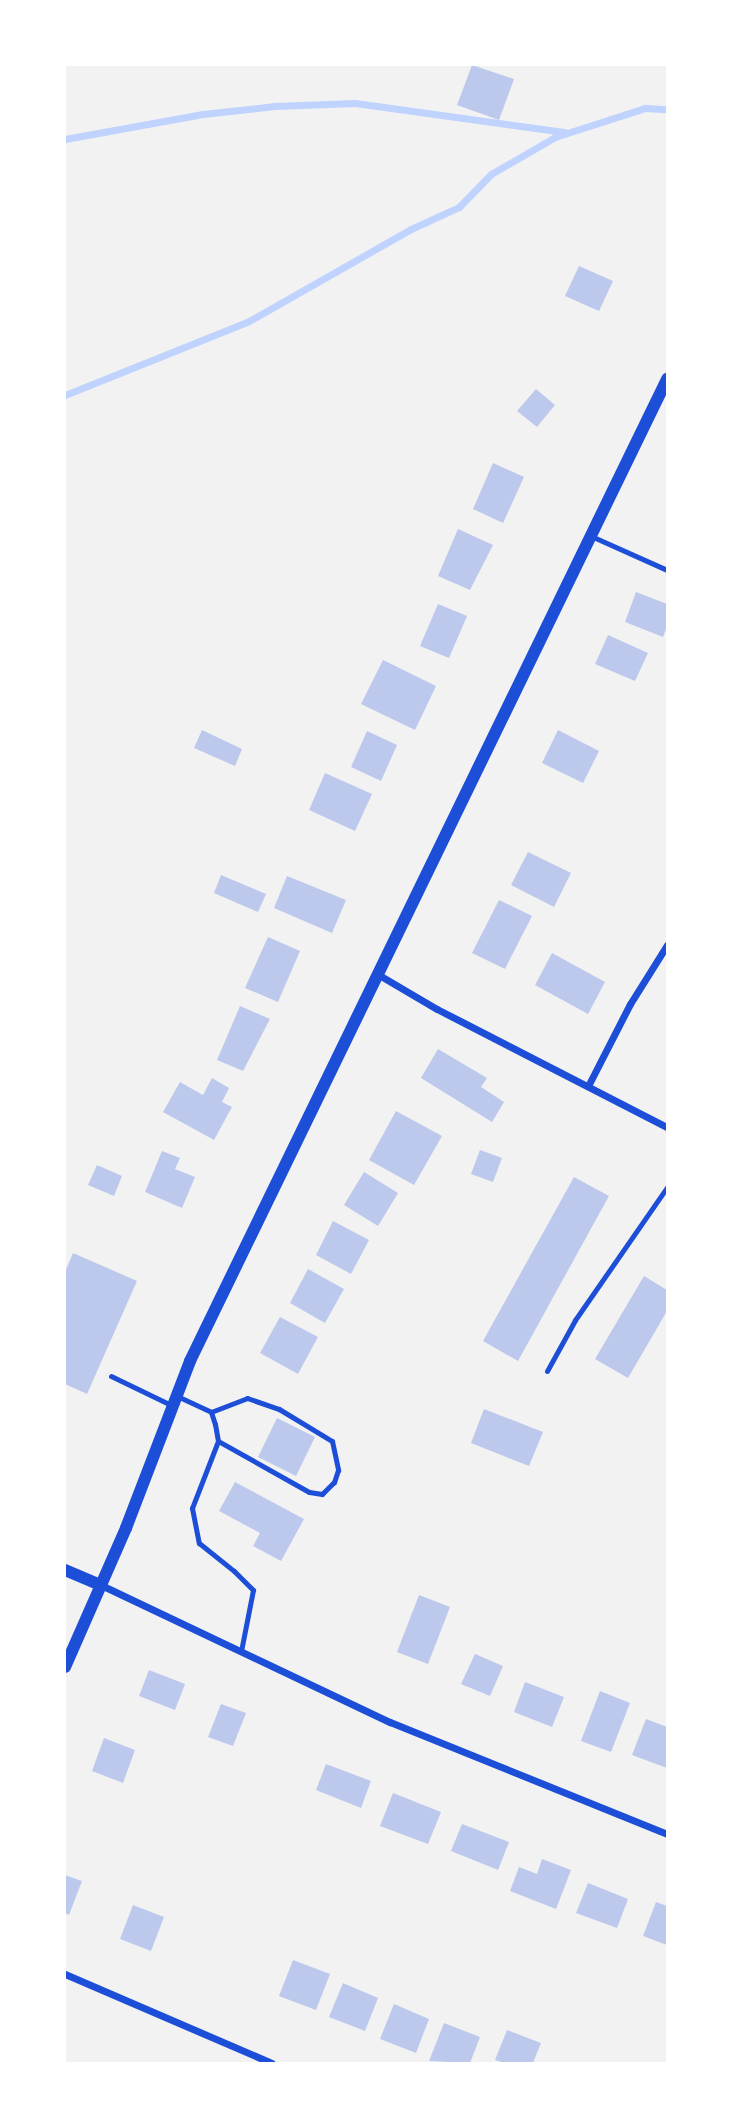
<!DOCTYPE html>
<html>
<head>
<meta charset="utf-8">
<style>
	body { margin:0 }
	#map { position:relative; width:732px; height:2128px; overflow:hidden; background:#f2f2f2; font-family:Cabin,sans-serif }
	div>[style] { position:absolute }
	.stream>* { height:7px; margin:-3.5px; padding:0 3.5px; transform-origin:3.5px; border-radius:3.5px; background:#bfd3fe }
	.building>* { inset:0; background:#bdc9ec }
	.service>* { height:5px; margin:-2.5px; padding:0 2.5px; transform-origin:2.5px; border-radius:2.5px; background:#1d4ed8 }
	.minor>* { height:7px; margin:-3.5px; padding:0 3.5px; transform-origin:3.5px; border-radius:3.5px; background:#1d4ed8 }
	.tertiary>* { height:12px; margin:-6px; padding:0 6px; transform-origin:6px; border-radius:6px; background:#1d4ed8 }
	span { translate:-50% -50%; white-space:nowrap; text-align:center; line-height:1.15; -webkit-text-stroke:5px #fff; paint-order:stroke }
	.frame { position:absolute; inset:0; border:66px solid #fff; pointer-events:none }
</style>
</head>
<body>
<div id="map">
	<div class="stream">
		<i style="left:65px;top:139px;width:140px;rotate:-10.3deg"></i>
		<i style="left:203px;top:114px;width:72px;rotate:-6.3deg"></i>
		<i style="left:275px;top:106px;width:80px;rotate:-2.1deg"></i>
		<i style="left:355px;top:103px;width:211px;rotate:7.9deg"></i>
		<i style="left:65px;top:395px;width:198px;rotate:-21.9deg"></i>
		<i style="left:249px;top:321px;width:186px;rotate:-29.6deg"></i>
		<i style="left:411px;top:229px;width:53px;rotate:-24.6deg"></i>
		<i style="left:459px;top:207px;width:46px;rotate:-45.9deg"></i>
		<i style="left:491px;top:174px;width:74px;rotate:-30deg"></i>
		<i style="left:555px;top:137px;width:95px;rotate:-17.9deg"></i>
		<i style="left:645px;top:108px;width:22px;rotate:3deg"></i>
	</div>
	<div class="building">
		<i style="clip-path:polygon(472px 65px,514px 79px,499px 120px,457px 105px)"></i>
		<i style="clip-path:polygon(579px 266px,613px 281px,599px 311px,565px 296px)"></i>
		<i style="clip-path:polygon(536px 389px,555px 405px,537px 427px,517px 411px)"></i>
		<i style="clip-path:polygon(493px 463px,524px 477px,503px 523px,473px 509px)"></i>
		<i style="clip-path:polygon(458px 529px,493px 545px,470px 590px,438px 576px)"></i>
		<i style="clip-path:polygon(636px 592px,667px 604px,667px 626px,663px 637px,625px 622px)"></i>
		<i style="clip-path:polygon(438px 604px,467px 616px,449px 658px,420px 646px)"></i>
		<i style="clip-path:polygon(608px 635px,648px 653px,635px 681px,595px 664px)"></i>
		<i style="clip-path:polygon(383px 660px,436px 686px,415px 730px,361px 704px)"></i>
		<i style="clip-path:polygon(202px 730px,242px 749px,235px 766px,194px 748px)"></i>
		<i style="clip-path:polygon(558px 730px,599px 751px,583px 783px,542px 763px)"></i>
		<i style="clip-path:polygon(367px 731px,397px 745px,381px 781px,351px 767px)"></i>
		<i style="clip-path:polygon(325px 773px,372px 794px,355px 831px,309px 810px)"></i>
		<i style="clip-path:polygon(528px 852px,571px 873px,554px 907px,511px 885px)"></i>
		<i style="clip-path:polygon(221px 875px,266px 894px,258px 912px,214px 893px)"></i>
		<i style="clip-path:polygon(287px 876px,346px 900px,332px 933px,274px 908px)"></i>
		<i style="clip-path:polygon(499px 900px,532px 916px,505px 969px,472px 953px)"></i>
		<i style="clip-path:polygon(268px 937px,300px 951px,278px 1002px,245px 988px)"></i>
		<i style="clip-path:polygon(552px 953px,605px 982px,588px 1014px,535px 985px)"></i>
		<i style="clip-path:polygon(240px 1006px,270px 1019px,243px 1071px,217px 1060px)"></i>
		<i style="clip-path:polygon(438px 1049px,487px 1078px,481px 1087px,504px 1102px,492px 1122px,421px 1078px)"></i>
		<i style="clip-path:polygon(212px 1078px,229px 1088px,222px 1102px,232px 1107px,214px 1140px,163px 1112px,180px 1082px,203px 1095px)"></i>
		<i style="clip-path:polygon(396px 1111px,442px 1136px,414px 1185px,369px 1160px)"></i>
		<i style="clip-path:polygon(480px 1150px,502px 1158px,493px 1182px,471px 1174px)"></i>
		<i style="clip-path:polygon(162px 1151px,180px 1158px,175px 1169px,195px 1177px,182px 1208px,145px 1192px)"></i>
		<i style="clip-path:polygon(97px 1165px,122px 1176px,114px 1196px,88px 1185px)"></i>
		<i style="clip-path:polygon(364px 1172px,398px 1193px,378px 1226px,344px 1205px)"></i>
		<i style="clip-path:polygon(574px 1177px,609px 1196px,518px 1361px,483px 1341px)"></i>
		<i style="clip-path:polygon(333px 1221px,369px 1240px,351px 1274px,316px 1255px)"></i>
		<i style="clip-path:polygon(73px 1253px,137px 1281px,87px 1394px,65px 1384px,65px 1272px)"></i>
		<i style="clip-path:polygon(308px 1269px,344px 1289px,325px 1323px,290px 1303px)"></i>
		<i style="clip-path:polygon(644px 1276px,667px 1290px,667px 1311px,628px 1378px,595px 1359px)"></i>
		<i style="clip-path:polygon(280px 1317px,318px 1337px,298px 1374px,260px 1353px)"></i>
		<i style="clip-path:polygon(484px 1409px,543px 1432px,529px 1466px,471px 1443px)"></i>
		<i style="clip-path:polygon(277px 1418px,315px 1437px,296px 1476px,258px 1457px)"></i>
		<i style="clip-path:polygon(235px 1482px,304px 1519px,281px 1561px,253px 1546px,260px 1533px,219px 1511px)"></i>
		<i style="clip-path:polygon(419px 1595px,450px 1607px,428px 1664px,397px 1652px)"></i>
		<i style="clip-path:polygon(475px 1654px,503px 1666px,490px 1696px,461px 1684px)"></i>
		<i style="clip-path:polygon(149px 1670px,185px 1684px,175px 1710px,139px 1696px)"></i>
		<i style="clip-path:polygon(525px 1682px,564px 1697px,552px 1727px,514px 1712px)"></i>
		<i style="clip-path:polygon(600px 1691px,630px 1703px,611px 1752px,581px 1741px)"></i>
		<i style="clip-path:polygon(221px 1704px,246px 1713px,233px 1746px,208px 1737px)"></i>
		<i style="clip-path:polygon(646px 1719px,667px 1727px,667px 1768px,632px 1755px)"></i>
		<i style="clip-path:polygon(104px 1738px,135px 1750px,123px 1783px,92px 1771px)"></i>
		<i style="clip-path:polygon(326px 1764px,371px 1781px,361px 1808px,316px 1790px)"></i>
		<i style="clip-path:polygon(393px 1793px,441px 1812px,428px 1844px,380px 1826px)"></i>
		<i style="clip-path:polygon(462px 1824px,509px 1842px,498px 1870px,451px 1851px)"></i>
		<i style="clip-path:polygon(542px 1859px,571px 1870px,556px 1909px,510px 1891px,519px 1867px,537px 1874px)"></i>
		<i style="clip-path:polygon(65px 1875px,82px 1881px,69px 1915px,65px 1913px)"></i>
		<i style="clip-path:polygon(588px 1883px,628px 1899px,617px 1928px,576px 1913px)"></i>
		<i style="clip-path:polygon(656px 1902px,667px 1906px,667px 1945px,643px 1936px)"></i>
		<i style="clip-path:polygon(133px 1905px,164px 1917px,151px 1951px,120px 1939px)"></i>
		<i style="clip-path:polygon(293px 1960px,330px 1974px,316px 2010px,279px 1996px)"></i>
		<i style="clip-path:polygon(343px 1983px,378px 1998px,365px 2031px,329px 2017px)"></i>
		<i style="clip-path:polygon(394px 2004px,429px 2019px,416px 2053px,380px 2039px)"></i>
		<i style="clip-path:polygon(444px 2023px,480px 2037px,470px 2063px,429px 2061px)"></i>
		<i style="clip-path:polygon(507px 2030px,541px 2043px,533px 2063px,505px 2063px,495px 2060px)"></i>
	</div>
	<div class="service">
		<i style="left:591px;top:536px;width:83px;rotate:24.1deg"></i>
		<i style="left:547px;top:1371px;width:58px;rotate:-61.2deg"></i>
		<i style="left:575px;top:1320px;width:162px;rotate:-55.3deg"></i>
		<i style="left:111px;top:1376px;width:69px;rotate:25.8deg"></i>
		<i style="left:177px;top:1396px;width:38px;rotate:25deg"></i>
		<i style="left:211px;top:1412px;width:13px;rotate:72deg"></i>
		<i style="left:215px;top:1424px;width:17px;rotate:80deg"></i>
		<i style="left:218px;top:1441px;width:72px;rotate:111.2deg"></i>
		<i style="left:192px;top:1508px;width:36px;rotate:79deg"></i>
		<i style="left:199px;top:1543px;width:45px;rotate:38.7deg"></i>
		<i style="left:234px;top:1571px;width:27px;rotate:45deg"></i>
		<i style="left:253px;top:1590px;width:62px;rotate:101.1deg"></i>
		<i style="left:211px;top:1412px;width:39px;rotate:-21deg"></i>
		<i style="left:247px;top:1398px;width:34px;rotate:19deg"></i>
		<i style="left:279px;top:1409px;width:62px;rotate:31.1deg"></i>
		<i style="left:332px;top:1441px;width:30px;rotate:78deg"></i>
		<i style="left:338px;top:1470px;width:13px;rotate:108deg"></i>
		<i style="left:334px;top:1482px;width:17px;rotate:135deg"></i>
		<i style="left:322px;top:1494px;width:13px;rotate:-171deg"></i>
		<i style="left:309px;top:1492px;width:104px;rotate:-150.7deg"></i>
	</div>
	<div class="minor">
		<i style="left:379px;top:975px;width:67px;rotate:30.4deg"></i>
		<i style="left:437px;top:1009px;width:259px;rotate:27.2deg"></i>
		<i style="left:588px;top:1086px;width:92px;rotate:-62.9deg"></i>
		<i style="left:630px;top:1004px;width:70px;rotate:-57.9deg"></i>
		<i style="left:101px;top:1585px;width:320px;rotate:25.4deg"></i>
		<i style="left:390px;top:1722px;width:299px;rotate:22deg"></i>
		<i style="left:65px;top:1974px;width:225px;rotate:23.3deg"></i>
	</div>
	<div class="tertiary">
		<i style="left:65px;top:1570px;width:39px;rotate:23deg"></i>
		<i style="left:65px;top:1667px;width:152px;rotate:-66.3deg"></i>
		<i style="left:126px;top:1528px;width:179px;rotate:-69deg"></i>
		<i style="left:190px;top:1361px;width:1092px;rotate:-64.09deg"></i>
	</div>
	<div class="frame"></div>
</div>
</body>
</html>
